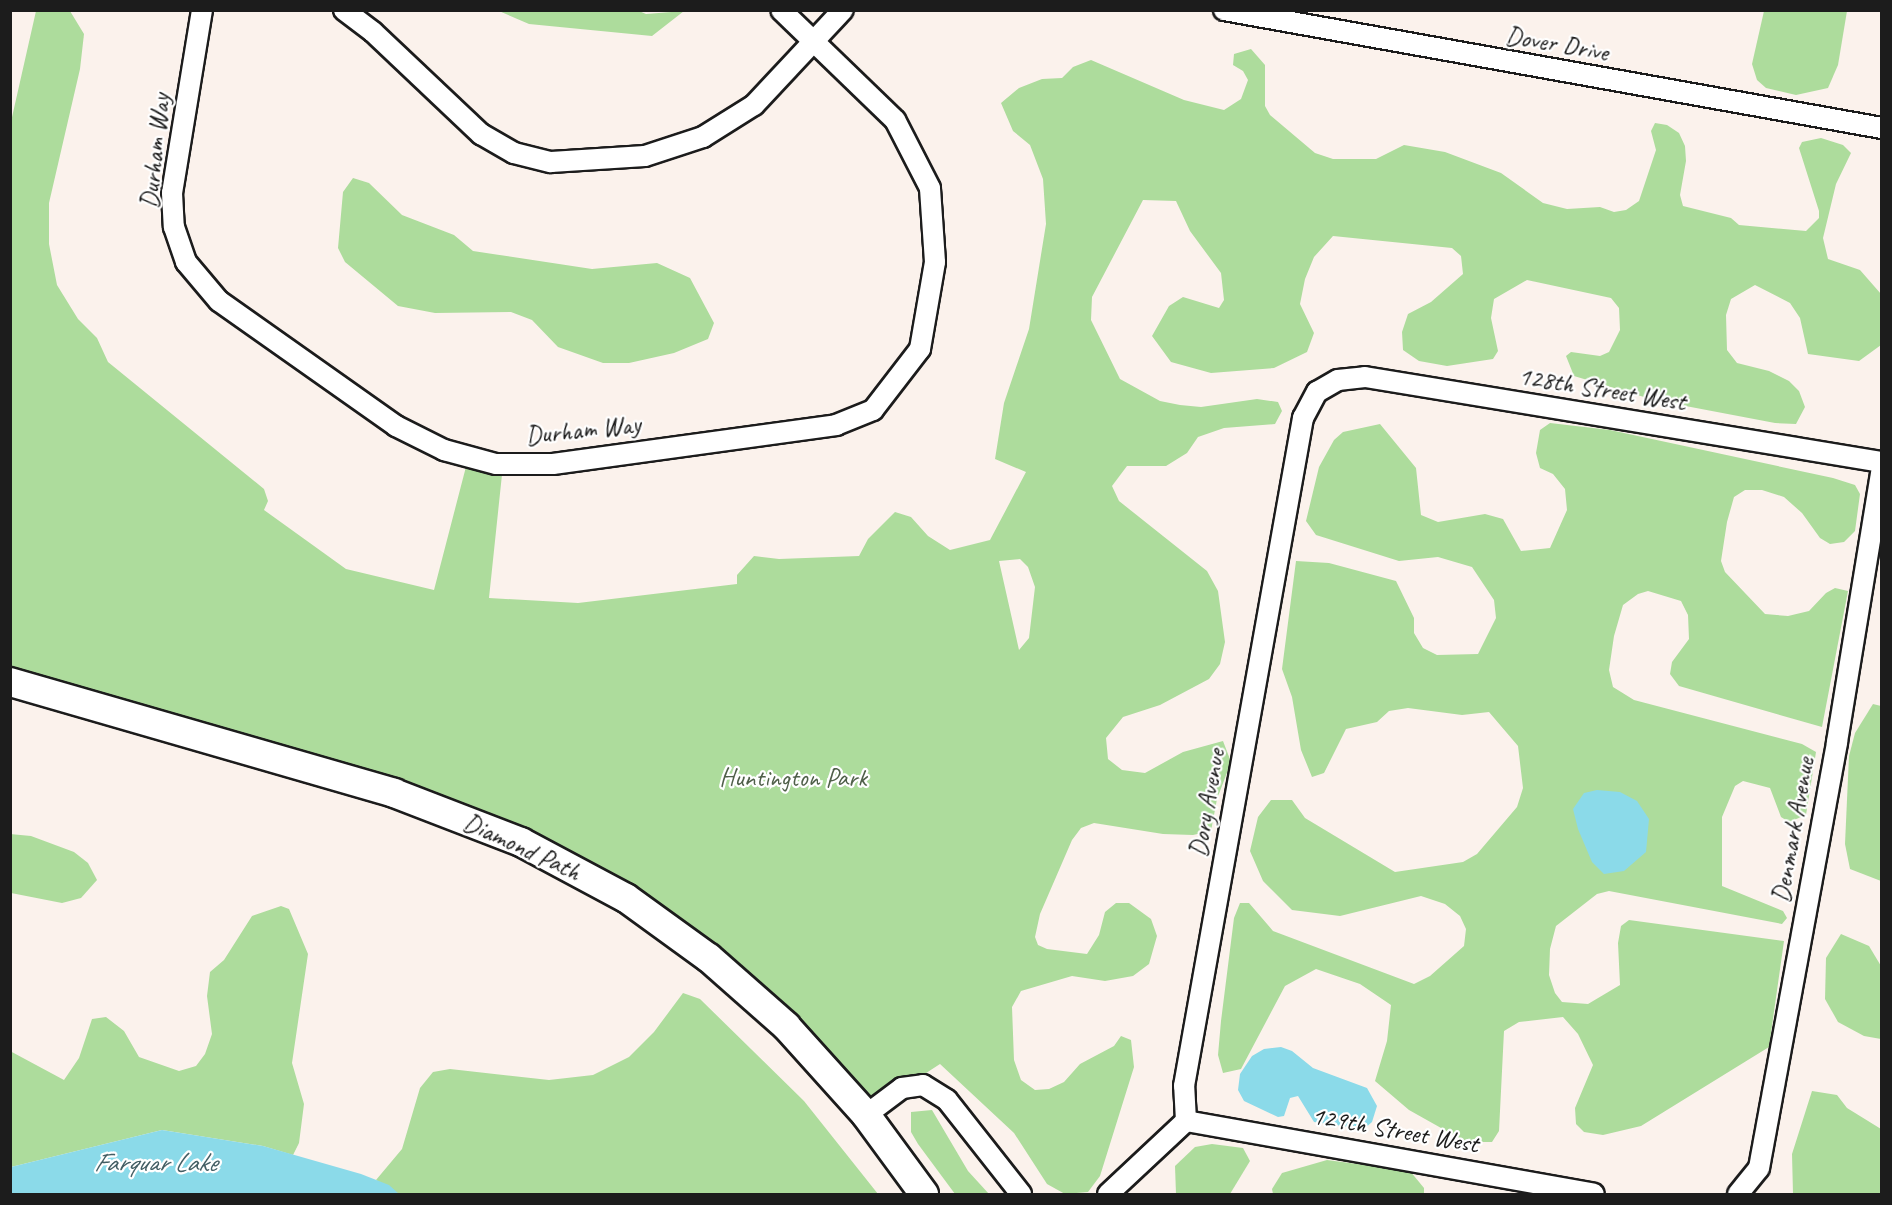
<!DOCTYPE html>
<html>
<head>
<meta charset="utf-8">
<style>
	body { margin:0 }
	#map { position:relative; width:1892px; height:1205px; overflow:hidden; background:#fbf2ec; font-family:Caveat,sans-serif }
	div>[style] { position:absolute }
	.green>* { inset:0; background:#addc9c }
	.water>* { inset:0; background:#8bdae9 }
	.roads { filter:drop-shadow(2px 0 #1c1c1c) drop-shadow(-2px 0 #1c1c1c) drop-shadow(0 2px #1c1c1c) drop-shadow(0 -2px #1c1c1c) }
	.street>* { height:20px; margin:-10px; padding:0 10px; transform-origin:10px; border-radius:10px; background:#fff }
	.secondary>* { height:28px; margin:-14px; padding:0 14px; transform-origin:14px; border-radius:14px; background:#fff }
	span { translate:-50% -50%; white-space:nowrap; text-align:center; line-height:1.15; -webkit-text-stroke:4.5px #fff; paint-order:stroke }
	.street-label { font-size:26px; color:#1c1c1c }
	.park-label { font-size:26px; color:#4f5f49 }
	.water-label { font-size:27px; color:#435e64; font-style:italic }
	.frame { position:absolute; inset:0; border:12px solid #1c1c1c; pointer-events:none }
</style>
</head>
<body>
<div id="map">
	<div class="green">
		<i style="clip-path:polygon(evenodd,36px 11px,70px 11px,84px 34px,80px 69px,49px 203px,49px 244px,57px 285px,78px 319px,97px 338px,108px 362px,264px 489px,268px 501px,264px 510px,346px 569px,434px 590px,468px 459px,503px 465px,489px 598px,578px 603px,737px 584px,737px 575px,754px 556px,779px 559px,859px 556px,868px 539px,895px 512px,911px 517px,928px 536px,950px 550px,990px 540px,1026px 472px,995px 459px,1004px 403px,1029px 329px,1046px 224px,1043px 179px,1030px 145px,1013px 131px,1001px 103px,1019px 88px,1042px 79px,1062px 78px,1073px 67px,1091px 60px,1184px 100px,1224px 110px,1241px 99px,1248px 80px,1243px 71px,1233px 65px,1234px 54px,1251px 49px,1265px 65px,1265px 106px,1270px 115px,1315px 153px,1333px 159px,1376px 159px,1404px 145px,1445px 152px,1501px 173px,1543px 203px,1567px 209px,1600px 207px,1614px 212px,1626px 210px,1639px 201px,1656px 150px,1651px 131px,1655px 123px,1667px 125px,1679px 133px,1685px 146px,1686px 161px,1680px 195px,1683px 206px,1731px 218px,1739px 225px,1806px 231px,1819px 218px,1819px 211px,1799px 148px,1802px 142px,1821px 138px,1843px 145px,1851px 153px,1836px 184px,1823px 238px,1828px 259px,1860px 270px,1881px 294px,1881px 345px,1859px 361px,1808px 354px,1800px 318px,1790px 303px,1755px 285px,1731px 299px,1726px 315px,1727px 350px,1737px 363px,1769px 371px,1789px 381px,1799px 391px,1805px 407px,1796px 424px,1775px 423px,1654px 400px,1574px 376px,1566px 356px,1571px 352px,1600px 356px,1609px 352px,1620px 330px,1619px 308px,1611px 298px,1527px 280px,1494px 299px,1491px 318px,1498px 351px,1493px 359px,1447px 366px,1419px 361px,1403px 350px,1402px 332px,1408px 314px,1431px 302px,1463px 274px,1461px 256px,1452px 248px,1333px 236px,1314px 257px,1305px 279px,1300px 304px,1314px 333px,1307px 352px,1274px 368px,1211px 373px,1171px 362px,1152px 336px,1169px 306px,1183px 297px,1219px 308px,1224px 300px,1221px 273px,1190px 231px,1176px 201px,1143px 200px,1092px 297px,1091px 320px,1120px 379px,1160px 401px,1180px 405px,1201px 407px,1257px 399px,1278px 402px,1282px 411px,1275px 424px,1224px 428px,1198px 437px,1187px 453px,1166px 466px,1127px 466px,1112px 486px,1119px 501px,1207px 571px,1218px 591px,1225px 642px,1220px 664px,1209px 679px,1160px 705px,1123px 717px,1106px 738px,1108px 759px,1122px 770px,1145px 773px,1183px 752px,1223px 741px,1231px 762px,1217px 799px,1211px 831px,1193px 835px,1163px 834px,1094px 823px,1081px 828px,1072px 840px,1040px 914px,1035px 937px,1038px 945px,1047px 949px,1087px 954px,1099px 935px,1105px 912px,1116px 903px,1129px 903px,1151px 919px,1157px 936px,1149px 964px,1133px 976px,1105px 981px,1072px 976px,1021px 991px,1012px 1007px,1014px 1060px,1021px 1080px,1035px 1090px,1049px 1089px,1064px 1082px,1080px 1064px,1114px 1046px,1121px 1036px,1131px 1040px,1134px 1067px,1100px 1176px,1088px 1192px,1065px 1194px,1047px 1184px,1014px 1133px,940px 1064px,866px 1112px,658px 925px,497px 835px,11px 683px,10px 126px,36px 11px,1020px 559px,1028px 567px,1035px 587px,1029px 638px,1019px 650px,999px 561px,1020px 559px)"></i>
		<i style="clip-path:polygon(639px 11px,646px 14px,684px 11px,652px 36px,529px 24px,499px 11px)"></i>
		<i style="clip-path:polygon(1764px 11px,1847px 11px,1838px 65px,1828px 88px,1796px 95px,1766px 88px,1757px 80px,1752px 64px)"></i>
		<i style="clip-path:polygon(353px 178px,369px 183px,402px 215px,454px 235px,473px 251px,592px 269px,657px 263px,690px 278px,714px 323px,708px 339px,674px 353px,629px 363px,603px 363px,558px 347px,532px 320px,511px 312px,435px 313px,398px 306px,345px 262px,338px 248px,343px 192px)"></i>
		<i style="clip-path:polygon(1550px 423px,1610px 430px,1833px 478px,1855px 485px,1860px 494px,1855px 531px,1844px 542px,1830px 544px,1820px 538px,1802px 513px,1784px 497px,1762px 490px,1745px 490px,1734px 497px,1727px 522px,1721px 561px,1725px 572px,1765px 614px,1788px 616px,1809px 611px,1826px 593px,1835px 588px,1848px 591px,1822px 727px,1679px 686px,1670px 674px,1672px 662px,1689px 639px,1688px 615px,1681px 601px,1648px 591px,1638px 594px,1623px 605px,1614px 636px,1609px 670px,1613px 687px,1634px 700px,1802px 744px,1816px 752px,1806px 815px,1789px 822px,1781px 817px,1770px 788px,1743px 781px,1735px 786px,1722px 817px,1722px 886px,1783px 911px,1787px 918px,1782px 924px,1609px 891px,1597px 894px,1556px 926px,1550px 949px,1549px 975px,1555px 993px,1562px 1002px,1588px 1004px,1620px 985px,1618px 943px,1621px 926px,1629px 920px,1784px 941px,1769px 1047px,1641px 1126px,1603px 1135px,1584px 1132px,1576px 1124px,1575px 1108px,1593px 1065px,1578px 1034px,1563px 1017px,1519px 1022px,1504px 1031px,1499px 1131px,1492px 1142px,1466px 1142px,1409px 1110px,1375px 1081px,1387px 1041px,1391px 1005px,1360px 984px,1316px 969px,1285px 986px,1241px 1069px,1223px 1073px,1218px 1055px,1221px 1021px,1234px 918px,1240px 903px,1249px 903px,1273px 931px,1414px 984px,1430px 976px,1464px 946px,1466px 929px,1460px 916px,1445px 904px,1421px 896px,1340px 916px,1292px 910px,1263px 881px,1250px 851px,1258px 817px,1271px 800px,1292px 800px,1305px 818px,1395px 872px,1463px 862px,1477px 854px,1517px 807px,1523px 788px,1518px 746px,1489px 712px,1462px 715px,1408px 708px,1389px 711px,1377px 722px,1346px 729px,1324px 773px,1312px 777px,1301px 750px,1292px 697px,1282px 669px,1296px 561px,1329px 563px,1396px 581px,1414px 618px,1414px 633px,1423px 648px,1437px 655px,1478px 654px,1496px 618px,1494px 600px,1472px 567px,1438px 557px,1399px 561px,1316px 535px,1306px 521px,1319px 467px,1334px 440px,1343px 432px,1380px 424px,1416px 468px,1421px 515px,1438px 522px,1485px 514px,1503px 519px,1521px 551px,1550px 548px,1567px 510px,1565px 489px,1553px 474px,1540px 468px,1536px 453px,1540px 430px)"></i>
		<i style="clip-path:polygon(1873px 704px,1881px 706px,1881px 881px,1850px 869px,1845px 844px,1849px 756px,1855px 733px)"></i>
		<i style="clip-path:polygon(10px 834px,31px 836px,74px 852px,88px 863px,97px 880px,81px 898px,62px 903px,11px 893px)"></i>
		<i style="clip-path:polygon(281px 906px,289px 909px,308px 954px,292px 1063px,304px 1104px,299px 1143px,293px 1155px,263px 1146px,162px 1130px,11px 1167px,10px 1051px,64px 1080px,79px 1058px,92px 1019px,106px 1017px,124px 1031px,139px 1057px,179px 1071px,196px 1066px,205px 1054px,212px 1034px,207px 996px,210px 972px,224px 960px,252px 916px)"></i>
		<i style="clip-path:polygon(1841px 934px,1869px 946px,1881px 966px,1881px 1039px,1864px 1036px,1838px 1022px,1825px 999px,1826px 958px)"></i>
		<i style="clip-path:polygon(683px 993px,700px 999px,804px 1101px,878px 1194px,399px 1194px,376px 1180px,402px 1149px,420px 1088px,433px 1072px,450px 1069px,549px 1080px,593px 1075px,629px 1057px,654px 1032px)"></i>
		<i style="clip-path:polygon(1812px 1091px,1837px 1095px,1847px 1108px,1881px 1129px,1881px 1194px,1793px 1194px,1792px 1154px)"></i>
		<i style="clip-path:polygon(932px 1110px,968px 1171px,989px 1194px,955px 1194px,918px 1144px,911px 1132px,911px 1112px)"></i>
		<i style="clip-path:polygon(1212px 1144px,1243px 1148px,1250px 1161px,1230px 1194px,1176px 1194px,1175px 1166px,1195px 1147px)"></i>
		<i style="clip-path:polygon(1327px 1160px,1410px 1171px,1424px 1188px,1424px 1194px,1273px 1194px,1272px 1189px,1282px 1173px)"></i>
	</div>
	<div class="water">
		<i style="clip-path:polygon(1597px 790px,1620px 792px,1637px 801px,1649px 819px,1646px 852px,1624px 871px,1604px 874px,1592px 862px,1578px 829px,1573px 809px,1584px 793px)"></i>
		<i style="clip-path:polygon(1281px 1047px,1292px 1051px,1313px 1068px,1367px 1088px,1377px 1106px,1372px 1122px,1364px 1129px,1314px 1122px,1298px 1096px,1290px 1098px,1284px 1116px,1278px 1117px,1244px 1101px,1238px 1090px,1240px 1074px,1252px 1056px,1264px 1049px)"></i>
		<i style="clip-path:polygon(162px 1130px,263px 1146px,361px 1174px,389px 1185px,399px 1194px,11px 1194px,11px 1167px)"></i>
	</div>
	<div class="roads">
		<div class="street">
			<i style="left:202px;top:10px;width:185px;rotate:99.3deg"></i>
			<i style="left:172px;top:193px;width:34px;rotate:87deg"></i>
			<i style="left:174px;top:227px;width:37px;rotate:71deg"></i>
			<i style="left:186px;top:262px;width:51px;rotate:49.8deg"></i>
			<i style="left:219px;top:301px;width:217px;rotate:35.2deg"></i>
			<i style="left:396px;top:426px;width:54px;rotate:26.6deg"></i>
			<i style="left:444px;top:450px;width:54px;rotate:15.1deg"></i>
			<i style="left:496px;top:464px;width:57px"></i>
			<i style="left:553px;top:464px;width:286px;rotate:-7.8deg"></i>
			<i style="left:836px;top:425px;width:40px;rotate:-22deg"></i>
			<i style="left:873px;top:410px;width:77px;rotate:-52.4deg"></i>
			<i style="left:920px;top:349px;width:88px;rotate:-80.2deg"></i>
			<i style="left:935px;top:262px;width:74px;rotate:-93.9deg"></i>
			<i style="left:930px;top:188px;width:76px;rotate:-117.2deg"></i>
			<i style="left:895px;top:120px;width:158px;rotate:-136deg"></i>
			<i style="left:344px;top:10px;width:36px;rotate:37deg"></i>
			<i style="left:373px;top:32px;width:149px;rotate:43.4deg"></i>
			<i style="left:481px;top:134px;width:38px;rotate:30deg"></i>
			<i style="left:514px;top:153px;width:38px;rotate:14deg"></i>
			<i style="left:551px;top:162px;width:94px;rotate:-3.7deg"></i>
			<i style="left:645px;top:156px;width:61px;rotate:-18.1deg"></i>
			<i style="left:703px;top:137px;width:60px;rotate:-32.1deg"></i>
			<i style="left:754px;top:105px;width:130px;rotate:-46.9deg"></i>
			<i style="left:1224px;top:10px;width:668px;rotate:10.17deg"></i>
			<i style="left:866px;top:1115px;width:45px;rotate:-36.9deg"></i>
			<i style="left:902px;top:1088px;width:21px;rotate:-8deg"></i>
			<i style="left:923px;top:1085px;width:28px;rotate:32deg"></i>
			<i style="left:947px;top:1100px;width:120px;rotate:51.8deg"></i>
			<i style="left:1186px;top:1121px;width:414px;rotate:10.1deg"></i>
			<i style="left:1108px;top:1194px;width:107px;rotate:-43.1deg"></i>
			<i style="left:1186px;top:1121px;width:35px;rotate:-93deg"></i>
			<i style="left:1184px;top:1086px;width:679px;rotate:-79.9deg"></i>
			<i style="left:1303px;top:418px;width:30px;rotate:-62deg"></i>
			<i style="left:1317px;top:392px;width:24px;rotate:-30deg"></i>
			<i style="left:1338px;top:380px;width:27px;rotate:-6deg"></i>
			<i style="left:1365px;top:377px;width:524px;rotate:9.34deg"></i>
			<i style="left:1738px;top:1194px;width:33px;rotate:-51deg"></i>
			<i style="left:1759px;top:1168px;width:433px;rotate:-79.6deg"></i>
			<i style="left:1837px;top:742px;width:278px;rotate:-80.7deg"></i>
		</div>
		<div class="secondary">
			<i style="left:10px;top:682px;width:400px;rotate:16.1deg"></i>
			<i style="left:394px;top:793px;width:136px;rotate:21.1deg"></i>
			<i style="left:521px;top:842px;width:119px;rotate:28.1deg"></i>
			<i style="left:626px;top:898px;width:102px;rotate:35.9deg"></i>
			<i style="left:709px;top:958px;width:103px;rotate:41.4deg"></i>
			<i style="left:786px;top:1026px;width:120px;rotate:48deg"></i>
			<i style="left:866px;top:1115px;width:98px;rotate:53.7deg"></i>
		</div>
	</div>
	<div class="street-label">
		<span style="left:1557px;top:44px;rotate:10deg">Dover Drive</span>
		<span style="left:155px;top:151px;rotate:-84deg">Durham Way</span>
		<span style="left:1602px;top:389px;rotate:9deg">128th Street West</span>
		<span style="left:583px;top:430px;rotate:-6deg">Durham Way</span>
		<span style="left:1207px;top:803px;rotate:-80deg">Dory Avenue</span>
		<span style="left:1793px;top:830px;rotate:-80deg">Denmark Avenue</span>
		<span style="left:522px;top:847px;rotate:25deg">Diamond Path</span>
		<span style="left:1395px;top:1130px;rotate:10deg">129th Street West</span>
	</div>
	<div class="park-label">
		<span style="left:793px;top:778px">Huntington Park</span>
	</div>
	<div class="water-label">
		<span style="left:155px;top:1163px">Farquar Lake</span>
	</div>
	<div class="frame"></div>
</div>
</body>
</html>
